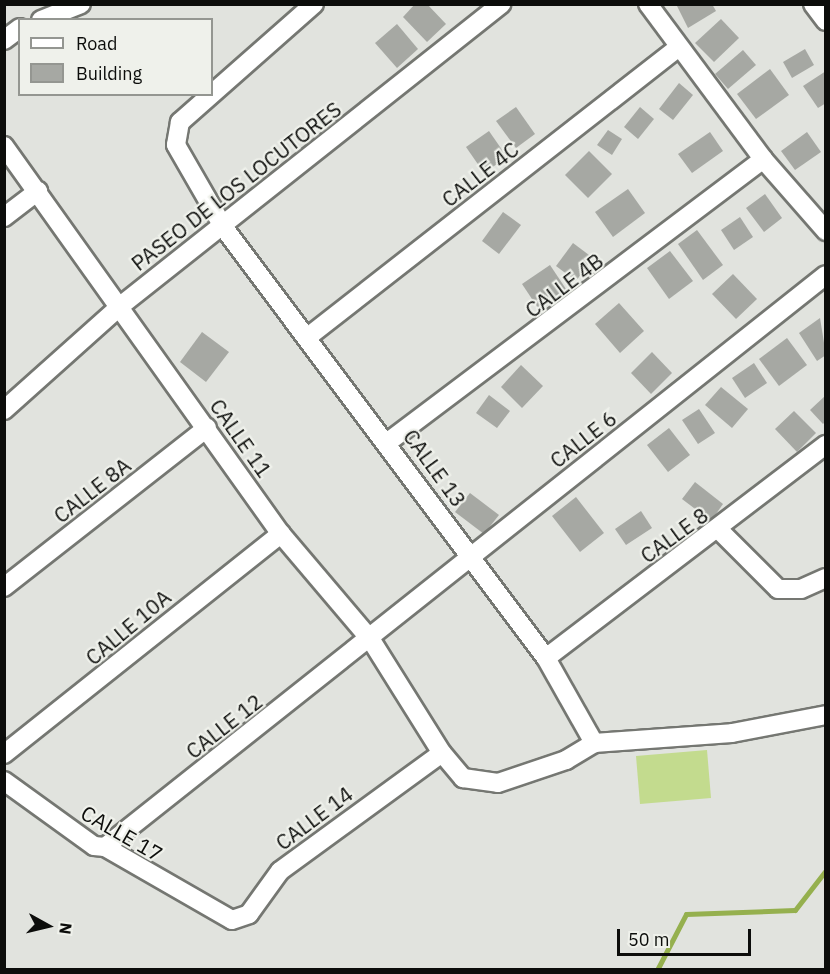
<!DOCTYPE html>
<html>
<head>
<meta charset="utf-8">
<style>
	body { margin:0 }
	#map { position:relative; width:830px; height:974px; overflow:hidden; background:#e1e3de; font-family:"IBM Plex Sans",sans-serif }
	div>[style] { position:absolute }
	.green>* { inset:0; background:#c3db8e }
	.stream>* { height:5px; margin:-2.5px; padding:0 2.5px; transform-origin:2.5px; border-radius:2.5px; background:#95b04e }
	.building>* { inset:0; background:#a6a8a3 }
	.roads { filter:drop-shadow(2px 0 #757772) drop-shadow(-2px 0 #757772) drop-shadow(0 2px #757772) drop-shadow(0 -2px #757772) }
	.street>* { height:18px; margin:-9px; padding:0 9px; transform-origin:9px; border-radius:9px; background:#fff }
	span { translate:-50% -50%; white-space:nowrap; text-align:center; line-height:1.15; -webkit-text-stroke:4.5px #eff1eb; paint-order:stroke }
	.street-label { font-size:21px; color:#0c0d0b }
	.frame { position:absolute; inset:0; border:6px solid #0c0d0b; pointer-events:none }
	.legend { position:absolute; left:18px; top:18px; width:195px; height:78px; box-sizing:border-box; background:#eff1eb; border:2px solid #949691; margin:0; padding:8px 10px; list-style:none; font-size:18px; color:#0c0d0b }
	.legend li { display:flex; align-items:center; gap:12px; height:30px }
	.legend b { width:30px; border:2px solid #949691 }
	.north { position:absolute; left:18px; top:896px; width:60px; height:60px; -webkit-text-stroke:4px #eff1eb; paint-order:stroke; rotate:98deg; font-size:16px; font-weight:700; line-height:24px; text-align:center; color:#0c0d0b }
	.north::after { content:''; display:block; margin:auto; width:21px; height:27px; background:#0c0d0b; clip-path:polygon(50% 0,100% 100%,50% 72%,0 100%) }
	.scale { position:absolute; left:617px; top:929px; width:134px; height:27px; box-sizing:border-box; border:3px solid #0c0d0b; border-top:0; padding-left:8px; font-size:18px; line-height:21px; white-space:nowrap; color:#0c0d0b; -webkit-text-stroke:4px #eff1eb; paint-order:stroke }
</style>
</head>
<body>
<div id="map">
	<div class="green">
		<i style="clip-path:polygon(707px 750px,711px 798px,640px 804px,636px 756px)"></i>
	</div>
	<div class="stream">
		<i style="left:657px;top:970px;width:63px;rotate:-62.6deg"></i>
		<i style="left:686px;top:914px;width:109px;rotate:-2.1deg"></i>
		<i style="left:795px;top:910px;width:51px;rotate:-52.2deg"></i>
	</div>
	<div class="building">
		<i style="clip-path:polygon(415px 4px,427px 4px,446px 24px,427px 42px,403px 17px)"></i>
		<i style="clip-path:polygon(676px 4px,712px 4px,716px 11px,688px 28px)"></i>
		<i style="clip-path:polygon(721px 19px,739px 38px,714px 62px,695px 43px)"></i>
		<i style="clip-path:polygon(397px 24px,418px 49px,397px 68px,375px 43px)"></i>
		<i style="clip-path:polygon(805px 49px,814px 65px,792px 78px,783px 62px)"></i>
		<i style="clip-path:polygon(743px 50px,756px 65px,728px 89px,715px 74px)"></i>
		<i style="clip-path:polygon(770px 69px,789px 95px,756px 119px,737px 94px)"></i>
		<i style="clip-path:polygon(826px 71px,826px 103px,818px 108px,803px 86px)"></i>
		<i style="clip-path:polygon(679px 83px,693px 95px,673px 120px,659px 109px)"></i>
		<i style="clip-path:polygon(516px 107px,535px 134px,516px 148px,496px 121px)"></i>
		<i style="clip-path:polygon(640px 107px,654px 119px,638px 139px,624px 127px)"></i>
		<i style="clip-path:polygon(608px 130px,622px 139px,612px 155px,597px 145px)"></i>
		<i style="clip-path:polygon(489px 131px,507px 157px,484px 173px,466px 147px)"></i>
		<i style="clip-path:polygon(710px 132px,723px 151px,692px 173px,678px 154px)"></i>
		<i style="clip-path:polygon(807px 132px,821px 152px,795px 170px,781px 151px)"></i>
		<i style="clip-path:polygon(589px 151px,612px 174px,588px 198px,565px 175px)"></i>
		<i style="clip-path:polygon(628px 189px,645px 213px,613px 237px,595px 212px)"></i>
		<i style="clip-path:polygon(765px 194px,782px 218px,764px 232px,746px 208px)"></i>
		<i style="clip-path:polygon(503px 212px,521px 225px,499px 254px,482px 241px)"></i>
		<i style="clip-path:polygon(740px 217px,753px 237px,734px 250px,721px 230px)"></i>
		<i style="clip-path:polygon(697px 230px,723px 265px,703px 280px,678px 244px)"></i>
		<i style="clip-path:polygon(573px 243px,593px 258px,576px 281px,556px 266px)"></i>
		<i style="clip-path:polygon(670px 251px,693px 281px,669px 299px,647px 268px)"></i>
		<i style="clip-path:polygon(550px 265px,566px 289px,538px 308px,522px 284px)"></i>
		<i style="clip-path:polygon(733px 274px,757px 299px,736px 319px,712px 294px)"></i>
		<i style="clip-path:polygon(619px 303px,644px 331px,620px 353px,595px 324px)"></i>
		<i style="clip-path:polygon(820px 318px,826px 355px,817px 361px,799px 333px)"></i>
		<i style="clip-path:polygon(202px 332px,229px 352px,206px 382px,180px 362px)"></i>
		<i style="clip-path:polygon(787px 338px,807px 365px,779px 386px,759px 359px)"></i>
		<i style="clip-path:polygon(652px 352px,672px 373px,651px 394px,631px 373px)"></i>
		<i style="clip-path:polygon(754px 363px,767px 383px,745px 398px,732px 378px)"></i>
		<i style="clip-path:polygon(521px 365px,543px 386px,522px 408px,501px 387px)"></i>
		<i style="clip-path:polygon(721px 387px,748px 409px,732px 428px,705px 405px)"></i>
		<i style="clip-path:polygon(489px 395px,510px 411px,497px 428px,476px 413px)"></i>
		<i style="clip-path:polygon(826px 395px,826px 421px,823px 424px,810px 410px)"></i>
		<i style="clip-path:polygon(699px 409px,715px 433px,698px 444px,682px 420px)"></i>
		<i style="clip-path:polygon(794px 411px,816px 433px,797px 452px,775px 429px)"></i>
		<i style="clip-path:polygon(669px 428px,690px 455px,668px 472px,647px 445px)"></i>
		<i style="clip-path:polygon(695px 482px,723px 504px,711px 521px,682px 499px)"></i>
		<i style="clip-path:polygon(470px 493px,499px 515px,484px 534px,455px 512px)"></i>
		<i style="clip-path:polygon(576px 497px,604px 533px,580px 552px,552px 516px)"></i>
		<i style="clip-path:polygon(641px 511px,652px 528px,626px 545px,615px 529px)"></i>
	</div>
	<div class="roads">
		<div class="street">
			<i style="left:314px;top:4px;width:179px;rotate:138.6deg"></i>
			<i style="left:180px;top:122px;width:23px;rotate:100deg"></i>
			<i style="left:176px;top:145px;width:96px;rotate:60deg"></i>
			<i style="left:224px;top:228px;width:537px;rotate:53.17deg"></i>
			<i style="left:546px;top:658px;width:98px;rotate:60.5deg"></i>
			<i style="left:648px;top:4px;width:193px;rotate:53.4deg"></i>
			<i style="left:763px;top:159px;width:96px;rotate:48.8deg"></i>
			<i style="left:813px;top:4px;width:21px;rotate:53deg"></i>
			<i style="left:41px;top:20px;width:43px;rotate:-21.8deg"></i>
			<i style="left:4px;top:40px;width:20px;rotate:-37deg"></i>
			<i style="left:4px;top:146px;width:477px;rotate:54.5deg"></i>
			<i style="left:281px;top:534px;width:139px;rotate:49.7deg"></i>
			<i style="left:371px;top:640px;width:133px;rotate:57.9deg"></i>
			<i style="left:442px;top:753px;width:33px;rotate:50deg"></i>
			<i style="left:463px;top:778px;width:35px;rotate:8deg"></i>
			<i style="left:498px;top:783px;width:72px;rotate:-18.7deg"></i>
			<i style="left:566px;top:760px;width:33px;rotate:-31deg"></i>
			<i style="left:594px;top:743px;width:138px;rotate:-4.1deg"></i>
			<i style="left:732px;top:733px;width:96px;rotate:-10.8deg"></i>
			<i style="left:4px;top:217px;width:43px;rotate:-37.4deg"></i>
			<i style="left:309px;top:336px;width:469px;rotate:-38deg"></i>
			<i style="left:4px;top:410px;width:154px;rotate:-41.8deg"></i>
			<i style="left:119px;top:307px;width:488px;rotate:-38.4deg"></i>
			<i style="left:388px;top:442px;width:470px;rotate:-37deg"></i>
			<i style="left:720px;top:531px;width:82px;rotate:45deg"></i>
			<i style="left:778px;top:589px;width:23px"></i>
			<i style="left:801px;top:589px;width:27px;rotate:-24deg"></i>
			<i style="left:4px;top:587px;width:258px;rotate:-38.1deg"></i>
			<i style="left:546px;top:658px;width:352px;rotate:-37.3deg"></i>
			<i style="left:4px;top:754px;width:354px;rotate:-38.5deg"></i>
			<i style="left:4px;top:781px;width:111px;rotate:35.8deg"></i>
			<i style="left:94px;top:846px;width:11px;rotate:5deg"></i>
			<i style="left:105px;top:847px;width:146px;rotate:29.9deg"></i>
			<i style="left:232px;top:920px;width:18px;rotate:-19deg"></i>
			<i style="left:249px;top:914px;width:53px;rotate:-54.2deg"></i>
			<i style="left:280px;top:871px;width:200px;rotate:-36.1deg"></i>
			<i style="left:105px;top:847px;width:920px;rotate:-38.43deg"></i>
		</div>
	</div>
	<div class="street-label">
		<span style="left:480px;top:174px;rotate:-38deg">CALLE 4C</span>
		<span style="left:236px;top:186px;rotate:-38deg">PASEO DE LOS LOCUTORES</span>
		<span style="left:564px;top:285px;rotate:-37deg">CALLE 4B</span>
		<span style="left:241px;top:438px;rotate:55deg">CALLE 11</span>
		<span style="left:583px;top:439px;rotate:-38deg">CALLE 6</span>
		<span style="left:435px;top:468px;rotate:54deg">CALLE 13</span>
		<span style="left:92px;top:490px;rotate:-38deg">CALLE 8A</span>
		<span style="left:674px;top:535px;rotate:-36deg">CALLE 8</span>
		<span style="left:128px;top:627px;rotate:-40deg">CALLE 10A</span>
		<span style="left:224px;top:726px;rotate:-38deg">CALLE 12</span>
		<span style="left:314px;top:818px;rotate:-37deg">CALLE 14</span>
		<span style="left:122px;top:833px;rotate:30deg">CALLE 17</span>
	</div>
	<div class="frame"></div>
	<ul class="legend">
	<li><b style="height:8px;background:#fff"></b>Road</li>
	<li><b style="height:16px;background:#a6a8a3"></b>Building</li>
	</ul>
	<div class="north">N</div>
	<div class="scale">50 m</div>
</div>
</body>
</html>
